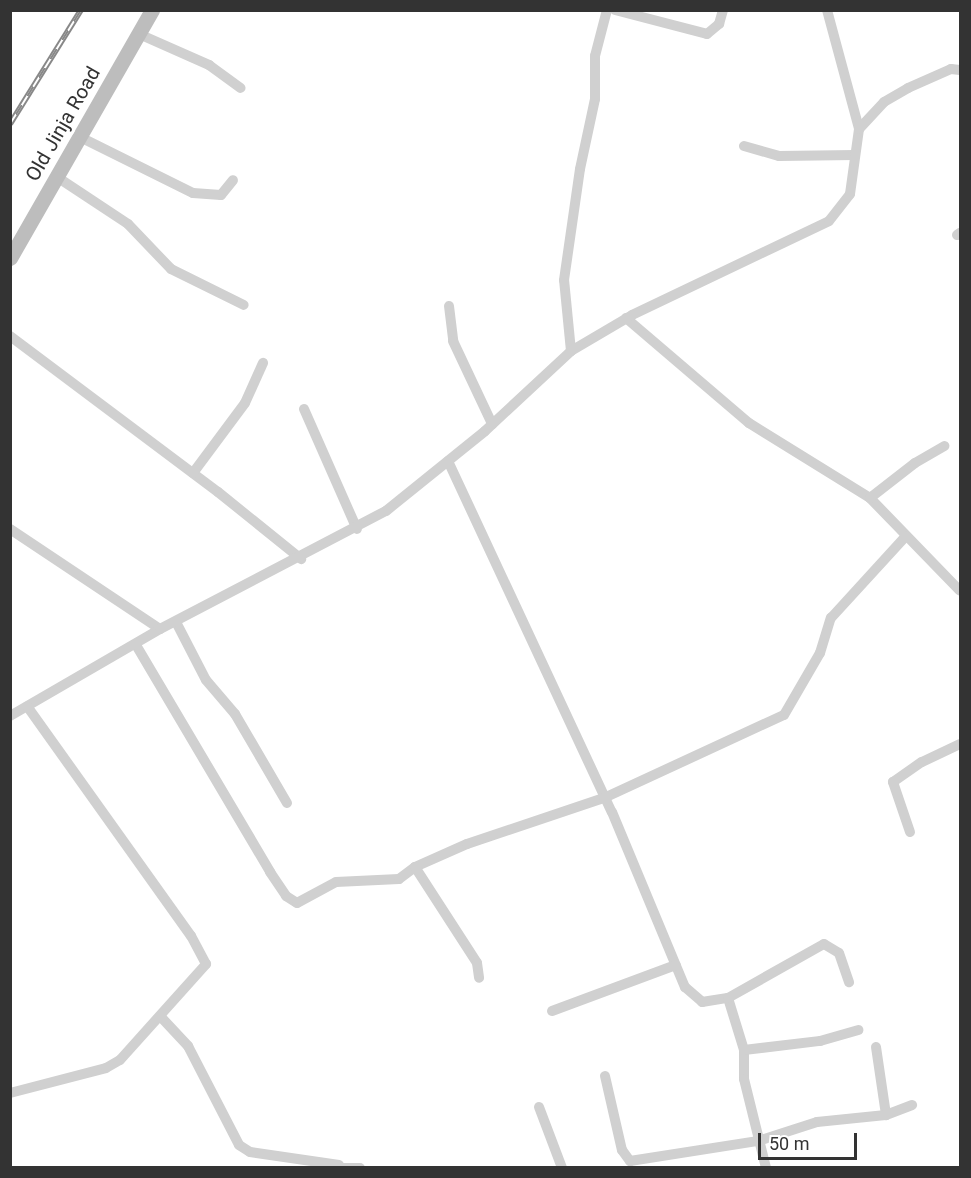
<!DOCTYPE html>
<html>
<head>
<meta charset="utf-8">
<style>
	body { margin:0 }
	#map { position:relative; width:971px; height:1178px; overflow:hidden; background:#fff; font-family:Roboto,sans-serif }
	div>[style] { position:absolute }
	.minor>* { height:10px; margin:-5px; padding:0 5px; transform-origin:5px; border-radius:5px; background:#d0d0d0 }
	.secondary>* { height:15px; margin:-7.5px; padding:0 7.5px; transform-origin:7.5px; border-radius:7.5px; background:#bdbdbd }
	.rail>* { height:6px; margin-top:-3px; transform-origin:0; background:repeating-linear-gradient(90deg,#fff 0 11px,#888 0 22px); box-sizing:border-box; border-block:2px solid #888 }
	span { translate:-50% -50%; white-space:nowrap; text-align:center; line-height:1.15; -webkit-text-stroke:6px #fff; paint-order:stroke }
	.street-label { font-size:20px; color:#333 }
	.frame { position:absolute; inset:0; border:12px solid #333; pointer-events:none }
	.scale { position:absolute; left:758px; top:1133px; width:99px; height:27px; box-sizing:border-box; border:3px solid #333; border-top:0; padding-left:8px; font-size:18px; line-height:21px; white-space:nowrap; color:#333; -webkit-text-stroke:4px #fff; paint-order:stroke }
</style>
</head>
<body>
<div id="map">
	<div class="minor">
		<i style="left:615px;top:10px;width:95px;rotate:14.6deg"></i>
		<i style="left:707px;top:34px;width:16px;rotate:-40deg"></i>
		<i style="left:719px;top:24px;width:15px;rotate:-74deg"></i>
		<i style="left:827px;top:10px;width:123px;rotate:74.9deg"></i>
		<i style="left:139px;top:34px;width:77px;rotate:23.9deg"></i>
		<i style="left:209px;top:65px;width:39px;rotate:36deg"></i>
		<i style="left:80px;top:137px;width:126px;rotate:26.4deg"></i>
		<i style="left:193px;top:193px;width:28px;rotate:4deg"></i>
		<i style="left:221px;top:195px;width:19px;rotate:-51deg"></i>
		<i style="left:744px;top:146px;width:36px;rotate:16deg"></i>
		<i style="left:779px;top:156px;width:76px;rotate:-0.8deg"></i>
		<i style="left:57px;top:177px;width:85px;rotate:33.5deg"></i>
		<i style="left:128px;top:224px;width:62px;rotate:46.3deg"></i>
		<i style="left:171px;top:269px;width:81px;rotate:26.3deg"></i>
		<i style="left:957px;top:235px;width:4px;rotate:-34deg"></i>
		<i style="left:449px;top:306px;width:35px;rotate:83deg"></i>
		<i style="left:453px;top:341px;width:92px;rotate:64.8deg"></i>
		<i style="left:626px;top:318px;width:162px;rotate:40.5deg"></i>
		<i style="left:749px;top:423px;width:142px;rotate:31.8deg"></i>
		<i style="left:870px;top:498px;width:129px;rotate:45.9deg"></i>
		<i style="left:10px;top:336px;width:260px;rotate:36.9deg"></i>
		<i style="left:218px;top:492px;width:107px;rotate:38.9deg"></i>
		<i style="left:571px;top:351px;width:71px;rotate:-95.6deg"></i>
		<i style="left:564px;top:280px;width:112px;rotate:-81.8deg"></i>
		<i style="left:580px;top:169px;width:72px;rotate:-77.9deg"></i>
		<i style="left:595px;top:99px;width:43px;rotate:-90deg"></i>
		<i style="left:595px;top:56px;width:48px;rotate:-75.4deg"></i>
		<i style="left:304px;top:409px;width:131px;rotate:66.2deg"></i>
		<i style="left:448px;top:461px;width:387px;rotate:65deg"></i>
		<i style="left:612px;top:812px;width:190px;rotate:67.4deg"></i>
		<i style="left:685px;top:987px;width:23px;rotate:41deg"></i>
		<i style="left:702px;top:1002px;width:26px;rotate:-9deg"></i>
		<i style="left:728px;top:998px;width:54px;rotate:72.9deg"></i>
		<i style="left:744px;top:1050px;width:29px;rotate:90deg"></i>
		<i style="left:744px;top:1079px;width:92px;rotate:76.1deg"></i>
		<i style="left:193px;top:473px;width:87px;rotate:-53.4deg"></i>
		<i style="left:245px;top:403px;width:44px;rotate:-65.8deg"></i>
		<i style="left:870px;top:498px;width:57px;rotate:-37.9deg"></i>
		<i style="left:915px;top:463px;width:34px;rotate:-30deg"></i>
		<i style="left:10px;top:529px;width:180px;rotate:33.7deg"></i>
		<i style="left:176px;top:622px;width:65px;rotate:62.7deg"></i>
		<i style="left:206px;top:680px;width:45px;rotate:49.5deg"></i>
		<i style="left:235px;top:714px;width:103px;rotate:59.7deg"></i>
		<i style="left:136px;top:645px;width:264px;rotate:59.4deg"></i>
		<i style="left:270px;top:872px;width:29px;rotate:56deg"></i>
		<i style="left:286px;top:896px;width:13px;rotate:32deg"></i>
		<i style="left:297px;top:903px;width:44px;rotate:-28.3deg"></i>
		<i style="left:336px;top:882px;width:63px;rotate:-2.7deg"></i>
		<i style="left:399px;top:879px;width:20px;rotate:-37deg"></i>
		<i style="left:415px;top:867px;width:57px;rotate:-23.9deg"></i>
		<i style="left:467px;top:844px;width:145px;rotate:-18.6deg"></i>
		<i style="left:604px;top:798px;width:198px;rotate:-24.8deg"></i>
		<i style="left:784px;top:715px;width:72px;rotate:-59.9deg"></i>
		<i style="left:820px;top:653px;width:37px;rotate:-73deg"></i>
		<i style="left:831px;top:618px;width:111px;rotate:-47.6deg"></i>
		<i style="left:10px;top:716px;width:173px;rotate:-30.1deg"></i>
		<i style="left:160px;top:629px;width:255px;rotate:-27.6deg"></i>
		<i style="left:386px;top:511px;width:127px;rotate:-38.9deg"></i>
		<i style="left:485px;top:431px;width:117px;rotate:-42.9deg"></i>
		<i style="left:571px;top:351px;width:71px;rotate:-30.5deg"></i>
		<i style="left:632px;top:315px;width:218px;rotate:-25.5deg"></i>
		<i style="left:829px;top:221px;width:34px;rotate:-52deg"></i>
		<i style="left:850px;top:194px;width:66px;rotate:-82.1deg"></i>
		<i style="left:859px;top:129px;width:37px;rotate:-47deg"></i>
		<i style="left:884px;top:102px;width:28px;rotate:-30deg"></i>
		<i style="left:908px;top:88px;width:47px;rotate:-23.8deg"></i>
		<i style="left:951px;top:69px;width:9px;rotate:6deg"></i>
		<i style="left:910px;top:832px;width:53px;rotate:-108.8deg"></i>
		<i style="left:893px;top:782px;width:35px;rotate:-35deg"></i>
		<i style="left:922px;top:762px;width:42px;rotate:-25.3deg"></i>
		<i style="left:415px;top:867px;width:114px;rotate:57.1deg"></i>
		<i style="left:477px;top:963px;width:15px;rotate:82deg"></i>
		<i style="left:728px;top:998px;width:110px;rotate:-29.4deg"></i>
		<i style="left:824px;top:944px;width:17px;rotate:31deg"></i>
		<i style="left:839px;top:953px;width:31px;rotate:71deg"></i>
		<i style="left:552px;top:1011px;width:132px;rotate:-20.4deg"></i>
		<i style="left:161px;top:1017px;width:40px;rotate:47deg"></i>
		<i style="left:188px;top:1046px;width:111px;rotate:62.7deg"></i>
		<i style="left:239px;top:1145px;width:13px;rotate:32deg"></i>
		<i style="left:250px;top:1152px;width:90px;rotate:8.3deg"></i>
		<i style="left:876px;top:1047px;width:69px;rotate:81.6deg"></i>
		<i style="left:744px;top:1050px;width:77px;rotate:-6.8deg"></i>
		<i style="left:820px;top:1041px;width:40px;rotate:-16deg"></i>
		<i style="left:605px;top:1076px;width:76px;rotate:77.1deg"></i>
		<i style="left:622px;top:1150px;width:14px;rotate:54deg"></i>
		<i style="left:630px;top:1161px;width:130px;rotate:-8.9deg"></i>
		<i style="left:758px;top:1141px;width:62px;rotate:-17.9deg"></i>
		<i style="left:817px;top:1122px;width:69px;rotate:-5.8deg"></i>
		<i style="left:886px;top:1115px;width:28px;rotate:-21deg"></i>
		<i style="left:10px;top:1093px;width:99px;rotate:-14.6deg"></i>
		<i style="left:106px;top:1068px;width:16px;rotate:-30deg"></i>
		<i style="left:120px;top:1060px;width:129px;rotate:-48.1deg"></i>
		<i style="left:206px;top:964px;width:32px;rotate:-118deg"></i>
		<i style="left:191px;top:936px;width:282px;rotate:-125.5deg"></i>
		<i style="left:539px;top:1107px;width:65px;rotate:69.3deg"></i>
		<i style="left:337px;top:1168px;width:23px"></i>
	</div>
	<div class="secondary">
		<i style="left:10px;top:258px;width:286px;rotate:-60.2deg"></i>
	</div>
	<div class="rail">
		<i style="left:10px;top:124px;width:134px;rotate:-58.1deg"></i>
	</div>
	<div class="street-label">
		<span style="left:63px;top:124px;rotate:-60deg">Old Jinja Road</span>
	</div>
	<div class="frame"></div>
	<div class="scale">50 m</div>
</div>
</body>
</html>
